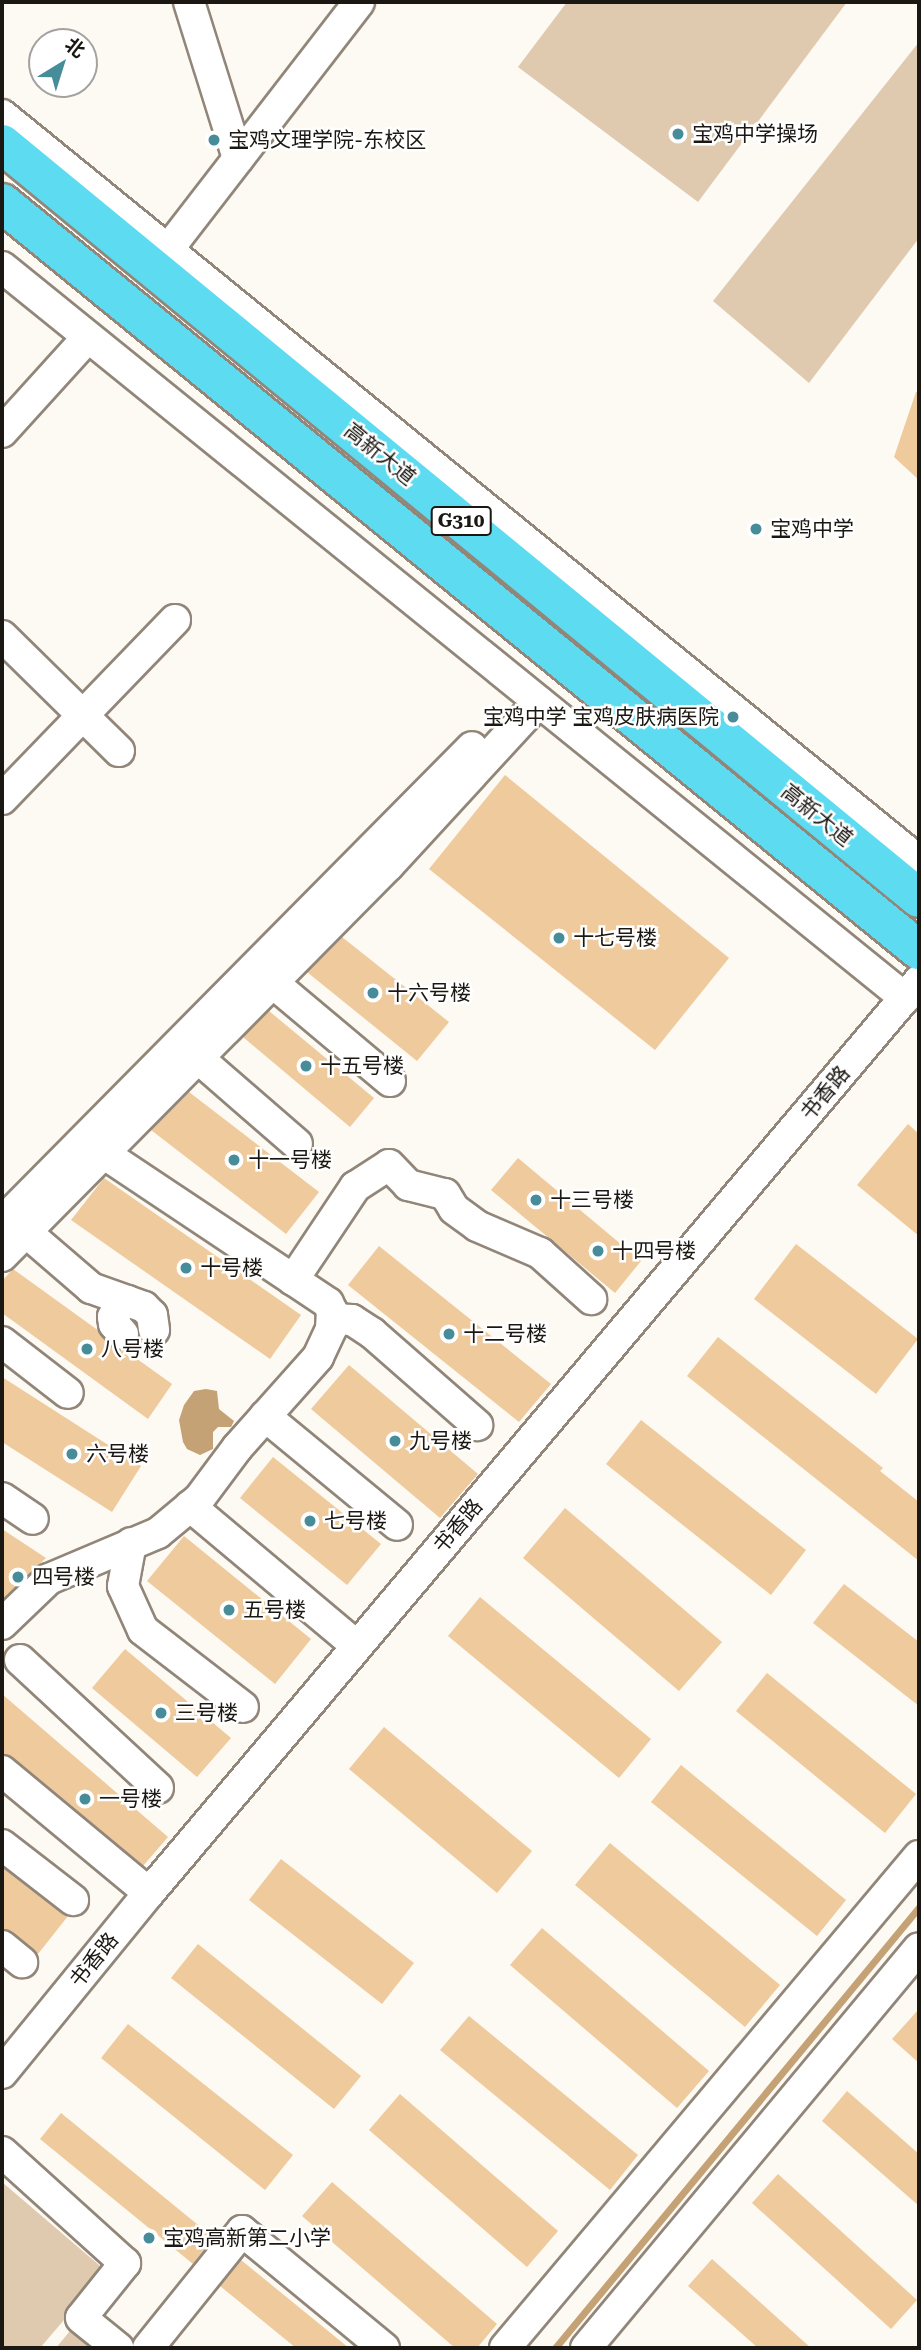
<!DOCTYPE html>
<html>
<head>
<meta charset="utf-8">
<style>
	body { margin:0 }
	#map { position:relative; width:921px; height:2350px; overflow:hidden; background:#fdf9f3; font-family:"Roboto Serif","Noto Sans SC",serif }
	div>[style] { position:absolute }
	.green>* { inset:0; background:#e0caaf }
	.water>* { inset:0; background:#c5a275 }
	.stream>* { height:7px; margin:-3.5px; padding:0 3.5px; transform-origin:3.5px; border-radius:3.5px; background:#c5a275 }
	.building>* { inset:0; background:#eeca9c }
	.roads { filter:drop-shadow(2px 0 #918679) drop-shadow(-2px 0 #918679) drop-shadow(0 2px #918679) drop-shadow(0 -2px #918679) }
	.minor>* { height:30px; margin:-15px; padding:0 15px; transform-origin:15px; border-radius:15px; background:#fff }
	.highway>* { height:38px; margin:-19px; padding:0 19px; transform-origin:19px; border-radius:19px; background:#5ddbf1 }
	.dots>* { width:19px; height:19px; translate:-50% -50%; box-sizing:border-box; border:4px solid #fff; border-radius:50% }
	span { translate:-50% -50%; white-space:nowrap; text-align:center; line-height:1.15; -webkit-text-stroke:5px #fff; paint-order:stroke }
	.shield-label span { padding:2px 5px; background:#fff; border:2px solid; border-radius:5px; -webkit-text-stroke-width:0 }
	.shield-label { font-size:19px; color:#1b1712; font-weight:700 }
	.poi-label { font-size:21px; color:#1b1712 }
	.left { translate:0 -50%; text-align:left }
	.right { translate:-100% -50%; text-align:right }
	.street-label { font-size:21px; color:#1b1712 }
	.frame { position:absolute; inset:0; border:4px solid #1b1712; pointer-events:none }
	.north { position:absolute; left:28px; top:28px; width:70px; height:70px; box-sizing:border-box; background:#fff; border:2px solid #a4a2a0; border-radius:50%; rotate:38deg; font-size:19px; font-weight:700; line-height:28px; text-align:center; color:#1b1712 }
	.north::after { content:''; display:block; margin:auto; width:24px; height:32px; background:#478c99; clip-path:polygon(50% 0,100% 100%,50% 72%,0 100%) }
</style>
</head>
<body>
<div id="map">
	<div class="green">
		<i style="clip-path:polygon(567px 2px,847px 2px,698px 202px,518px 67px)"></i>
		<i style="clip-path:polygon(919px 42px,919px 238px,809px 383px,713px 301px)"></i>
		<i style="clip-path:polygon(2px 2182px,106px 2271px,40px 2348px,2px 2348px)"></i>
		<i style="clip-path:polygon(74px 2326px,102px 2348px,56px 2348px)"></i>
	</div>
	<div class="water">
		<i style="clip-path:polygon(206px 1389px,217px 1391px,219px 1409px,234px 1421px,231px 1427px,218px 1427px,213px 1432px,213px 1449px,200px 1455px,187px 1449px,183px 1442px,179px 1420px,184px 1405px,194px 1391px)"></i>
	</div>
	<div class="stream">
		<i style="left:555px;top:2348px;width:572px;rotate:-50.46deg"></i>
	</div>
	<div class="building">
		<i style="clip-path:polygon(916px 392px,919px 393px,919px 480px,894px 457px)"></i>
		<i style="clip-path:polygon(505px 775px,729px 958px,655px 1050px,429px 869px)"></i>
		<i style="clip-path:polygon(342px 937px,449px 1022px,417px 1061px,307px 972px)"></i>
		<i style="clip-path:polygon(269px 1011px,374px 1098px,350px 1127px,243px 1037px)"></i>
		<i style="clip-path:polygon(189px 1092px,319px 1192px,286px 1234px,151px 1130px)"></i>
		<i style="clip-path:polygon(908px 1124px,919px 1134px,919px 1236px,857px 1185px)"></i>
		<i style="clip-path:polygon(518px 1158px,641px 1261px,615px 1293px,491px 1190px)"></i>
		<i style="clip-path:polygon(104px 1178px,301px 1315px,270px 1359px,71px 1220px)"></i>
		<i style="clip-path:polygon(796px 1244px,918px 1339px,876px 1394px,754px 1299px)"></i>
		<i style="clip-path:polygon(379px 1246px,551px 1384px,519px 1422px,348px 1285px)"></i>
		<i style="clip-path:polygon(13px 1269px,99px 1331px,111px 1346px,126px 1351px,172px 1384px,148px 1419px,2px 1313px,2px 1281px)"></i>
		<i style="clip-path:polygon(718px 1337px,883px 1468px,880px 1471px,919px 1502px,919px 1561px,687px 1376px)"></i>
		<i style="clip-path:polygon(349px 1365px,478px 1474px,440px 1518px,311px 1409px)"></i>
		<i style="clip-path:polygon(2px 1377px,141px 1466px,112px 1512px,2px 1442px)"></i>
		<i style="clip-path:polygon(641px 1420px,806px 1550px,771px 1595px,606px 1464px)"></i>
		<i style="clip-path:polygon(273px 1457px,381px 1544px,347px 1585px,240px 1498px)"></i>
		<i style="clip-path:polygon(565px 1508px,722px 1642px,679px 1691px,523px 1558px)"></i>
		<i style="clip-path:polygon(2px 1529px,46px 1558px,4px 1598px,2px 1597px)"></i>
		<i style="clip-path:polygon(184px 1536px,311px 1639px,275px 1684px,147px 1581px)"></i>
		<i style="clip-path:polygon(844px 1584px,919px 1642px,919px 1706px,813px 1623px)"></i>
		<i style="clip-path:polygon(480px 1597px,651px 1739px,619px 1778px,448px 1636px)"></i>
		<i style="clip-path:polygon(125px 1649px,231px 1738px,197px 1777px,92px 1688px)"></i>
		<i style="clip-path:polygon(767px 1673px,916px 1794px,885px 1833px,736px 1711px)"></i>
		<i style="clip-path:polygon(2px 1694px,168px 1837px,143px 1866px,13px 1758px,2px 1754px)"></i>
		<i style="clip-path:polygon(384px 1727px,532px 1851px,497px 1893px,349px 1769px)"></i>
		<i style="clip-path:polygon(681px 1765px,846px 1900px,817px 1936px,651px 1802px)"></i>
		<i style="clip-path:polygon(610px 1843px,780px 1985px,745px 2027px,575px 1885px)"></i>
		<i style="clip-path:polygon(281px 1859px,414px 1963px,382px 2004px,249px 1900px)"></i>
		<i style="clip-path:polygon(2px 1867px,68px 1916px,38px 1954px,13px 1932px,2px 1929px)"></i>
		<i style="clip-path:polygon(542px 1928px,709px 2071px,677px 2108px,510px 1965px)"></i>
		<i style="clip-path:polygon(198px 1944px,361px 2076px,334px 2109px,171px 1978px)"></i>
		<i style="clip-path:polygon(919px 2009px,919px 2063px,892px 2039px)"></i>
		<i style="clip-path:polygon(469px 2016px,638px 2155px,610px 2190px,440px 2050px)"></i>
		<i style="clip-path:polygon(128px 2024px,293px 2155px,265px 2190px,101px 2058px)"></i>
		<i style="clip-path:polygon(847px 2091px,919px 2154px,919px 2206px,822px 2121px)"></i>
		<i style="clip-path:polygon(400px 2094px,558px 2231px,527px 2267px,369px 2130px)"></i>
		<i style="clip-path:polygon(61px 2113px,214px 2238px,193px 2264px,40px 2139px)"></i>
		<i style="clip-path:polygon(778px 2174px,917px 2300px,891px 2329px,752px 2203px)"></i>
		<i style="clip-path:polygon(332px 2182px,497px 2324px,477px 2348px,455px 2348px,302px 2216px)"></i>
		<i style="clip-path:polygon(712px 2259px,811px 2348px,758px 2348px,688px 2286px)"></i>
		<i style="clip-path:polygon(241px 2260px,349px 2348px,296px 2348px,220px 2286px)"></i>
	</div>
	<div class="roads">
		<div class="minor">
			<i style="left:189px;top:2px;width:164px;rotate:72.6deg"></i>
			<i style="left:2px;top:115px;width:1182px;rotate:39.13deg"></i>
			<i style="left:156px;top:265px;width:332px;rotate:-52.3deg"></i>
			<i style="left:2px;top:267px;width:1162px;rotate:38.99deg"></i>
			<i style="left:2px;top:432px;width:128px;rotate:-47.8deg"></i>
			<i style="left:2px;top:636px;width:164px;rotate:44.5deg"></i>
			<i style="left:2px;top:799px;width:249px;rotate:-46deg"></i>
			<i style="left:272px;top:982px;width:154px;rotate:40deg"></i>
			<i style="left:198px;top:1058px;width:131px;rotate:41deg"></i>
			<i style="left:2px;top:1222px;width:668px;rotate:-45.3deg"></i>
			<i style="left:26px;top:1232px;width:86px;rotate:40.7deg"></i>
			<i style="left:91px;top:1288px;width:56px;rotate:19.7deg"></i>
			<i style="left:144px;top:1307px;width:11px;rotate:45deg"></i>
			<i style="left:152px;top:1315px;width:15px;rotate:82deg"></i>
			<i style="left:2px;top:1256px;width:549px;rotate:-45.3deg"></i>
			<i style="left:388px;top:866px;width:223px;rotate:-47.4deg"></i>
			<i style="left:293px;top:1280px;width:112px;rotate:-56.3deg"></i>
			<i style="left:355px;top:1187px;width:40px;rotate:-32.9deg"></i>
			<i style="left:389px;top:1165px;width:28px;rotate:46deg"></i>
			<i style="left:408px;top:1185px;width:38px;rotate:14deg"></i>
			<i style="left:445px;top:1194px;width:17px;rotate:59deg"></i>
			<i style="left:454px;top:1209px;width:29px;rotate:36deg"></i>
			<i style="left:477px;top:1226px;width:69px;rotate:23.2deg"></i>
			<i style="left:540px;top:1253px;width:69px;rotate:42deg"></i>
			<i style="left:332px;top:1319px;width:20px;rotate:3deg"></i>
			<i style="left:352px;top:1320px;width:24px;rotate:33deg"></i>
			<i style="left:372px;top:1333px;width:140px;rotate:41.2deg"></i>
			<i style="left:123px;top:1334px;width:13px;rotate:-132deg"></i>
			<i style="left:114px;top:1324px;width:7px;rotate:-98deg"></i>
			<i style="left:113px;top:1317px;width:15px;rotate:-58deg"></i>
			<i style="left:121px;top:1304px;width:7px;rotate:-27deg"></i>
			<i style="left:2px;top:1342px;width:83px;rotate:37.7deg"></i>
			<i style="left:265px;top:1416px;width:171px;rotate:39.5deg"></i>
			<i style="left:2px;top:1498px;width:37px;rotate:34deg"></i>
			<i style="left:190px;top:1506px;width:218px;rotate:40deg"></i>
			<i style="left:131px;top:1543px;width:44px;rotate:100.5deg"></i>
			<i style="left:123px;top:1586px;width:48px;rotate:65.6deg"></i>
			<i style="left:143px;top:1630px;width:126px;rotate:37.6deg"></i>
			<i style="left:2px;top:1624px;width:65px;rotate:-43.8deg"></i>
			<i style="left:49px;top:1579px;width:118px;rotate:-22.9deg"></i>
			<i style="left:158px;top:1533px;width:53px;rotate:-39.7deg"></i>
			<i style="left:199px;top:1499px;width:64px;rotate:-53.3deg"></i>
			<i style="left:237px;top:1448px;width:122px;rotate:-48.3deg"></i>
			<i style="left:318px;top:1357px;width:31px;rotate:-65deg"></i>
			<i style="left:331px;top:1329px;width:18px;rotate:-87deg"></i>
			<i style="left:332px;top:1311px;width:9px;rotate:-117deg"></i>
			<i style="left:328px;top:1303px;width:270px;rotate:-146.3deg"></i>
			<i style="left:20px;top:1660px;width:188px;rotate:42.8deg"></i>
			<i style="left:2px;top:1771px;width:191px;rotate:39.7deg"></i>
			<i style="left:2px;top:1845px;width:90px;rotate:37.8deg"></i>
			<i style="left:2px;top:1946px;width:26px;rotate:39deg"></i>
			<i style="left:2px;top:2073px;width:232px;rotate:-50.8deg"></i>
			<i style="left:149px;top:1893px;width:1194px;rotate:-49.83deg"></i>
			<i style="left:2px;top:2152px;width:166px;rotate:42.1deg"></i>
			<i style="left:125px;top:2263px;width:70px;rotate:128.7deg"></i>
			<i style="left:81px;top:2318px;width:48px;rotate:39deg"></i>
			<i style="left:148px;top:2348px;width:150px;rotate:-51.2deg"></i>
			<i style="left:242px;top:2231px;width:184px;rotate:39.5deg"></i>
			<i style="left:505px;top:2348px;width:643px;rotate:-49.92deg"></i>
			<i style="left:586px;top:2348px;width:520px;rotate:-50.22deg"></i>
		</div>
		<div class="highway">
			<i style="left:2px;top:144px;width:1187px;rotate:39.43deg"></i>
			<i style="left:2px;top:203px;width:1183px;rotate:39.17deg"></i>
		</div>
	</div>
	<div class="dots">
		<i style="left:678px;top:134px;background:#478c99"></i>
		<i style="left:214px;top:140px;background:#478c99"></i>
		<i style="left:756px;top:529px;background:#478c99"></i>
		<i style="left:733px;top:717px;background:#478c99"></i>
		<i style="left:559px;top:938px;background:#478c99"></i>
		<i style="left:373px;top:993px;background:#478c99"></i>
		<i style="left:306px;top:1066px;background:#478c99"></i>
		<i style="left:234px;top:1160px;background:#478c99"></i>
		<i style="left:536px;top:1200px;background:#478c99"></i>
		<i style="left:598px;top:1251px;background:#478c99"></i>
		<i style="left:186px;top:1268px;background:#478c99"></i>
		<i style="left:449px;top:1334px;background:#478c99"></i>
		<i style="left:87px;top:1349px;background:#478c99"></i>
		<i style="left:395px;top:1441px;background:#478c99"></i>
		<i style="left:72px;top:1454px;background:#478c99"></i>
		<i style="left:310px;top:1521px;background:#478c99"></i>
		<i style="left:18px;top:1577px;background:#478c99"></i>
		<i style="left:229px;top:1610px;background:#478c99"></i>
		<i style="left:161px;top:1713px;background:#478c99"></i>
		<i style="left:85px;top:1799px;background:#478c99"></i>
		<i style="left:149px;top:2238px;background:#478c99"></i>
	</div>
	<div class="shield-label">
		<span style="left:461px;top:521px">G310</span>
	</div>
	<div class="poi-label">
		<span class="left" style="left:692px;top:134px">宝鸡中学操场</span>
		<span class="left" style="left:228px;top:140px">宝鸡文理学院-东校区</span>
		<span class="left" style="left:770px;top:529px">宝鸡中学</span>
		<span class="right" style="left:719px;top:717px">宝鸡中学 宝鸡皮肤病医院</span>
		<span class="left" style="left:573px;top:938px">十七号楼</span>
		<span class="left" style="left:387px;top:993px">十六号楼</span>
		<span class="left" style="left:320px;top:1066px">十五号楼</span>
		<span class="left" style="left:248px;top:1160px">十一号楼</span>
		<span class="left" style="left:550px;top:1200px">十三号楼</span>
		<span class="left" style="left:612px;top:1251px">十四号楼</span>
		<span class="left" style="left:200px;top:1268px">十号楼</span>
		<span class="left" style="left:463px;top:1334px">十二号楼</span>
		<span class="left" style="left:101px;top:1349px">八号楼</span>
		<span class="left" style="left:409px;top:1441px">九号楼</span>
		<span class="left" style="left:86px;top:1454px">六号楼</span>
		<span class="left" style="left:324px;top:1521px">七号楼</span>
		<span class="left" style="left:32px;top:1577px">四号楼</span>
		<span class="left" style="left:243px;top:1610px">五号楼</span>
		<span class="left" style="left:175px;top:1713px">三号楼</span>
		<span class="left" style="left:99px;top:1799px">一号楼</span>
		<span class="left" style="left:163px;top:2238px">宝鸡高新第二小学</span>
	</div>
	<div class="street-label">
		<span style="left:380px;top:454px;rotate:39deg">高新大道</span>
		<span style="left:817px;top:815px;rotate:39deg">高新大道</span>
		<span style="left:825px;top:1093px;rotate:-50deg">书香路</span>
		<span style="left:458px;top:1526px;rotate:-50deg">书香路</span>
		<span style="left:94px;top:1960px;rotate:-51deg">书香路</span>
	</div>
	<div class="frame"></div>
	<div class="north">北</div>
</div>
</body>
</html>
